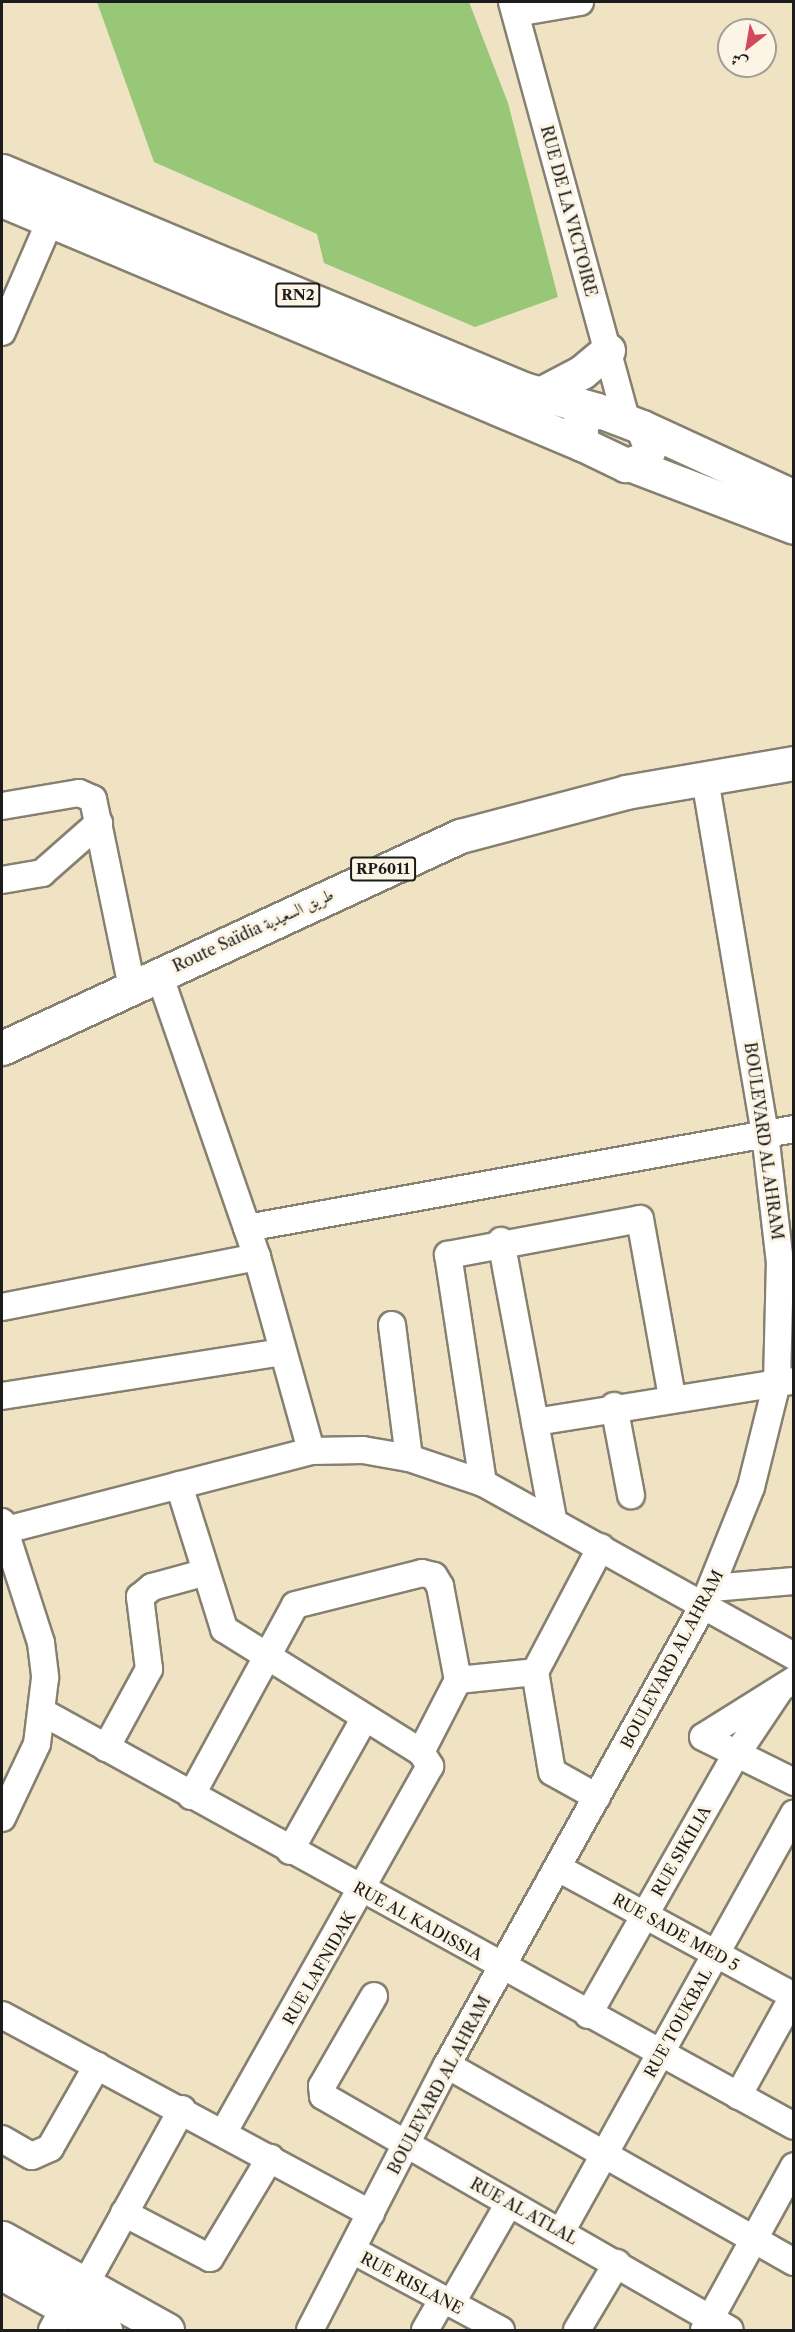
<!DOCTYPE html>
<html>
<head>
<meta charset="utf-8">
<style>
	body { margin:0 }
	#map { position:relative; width:795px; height:2332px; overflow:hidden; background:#f0e3c4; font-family:"Libre Caslon Text",Amiri,serif }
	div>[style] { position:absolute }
	.green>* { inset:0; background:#98c877 }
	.roads { filter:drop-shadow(2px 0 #868070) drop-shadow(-2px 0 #868070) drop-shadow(0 2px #868070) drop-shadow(0 -2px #868070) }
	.minor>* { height:26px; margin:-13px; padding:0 13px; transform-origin:13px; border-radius:13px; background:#fff }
	.major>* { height:33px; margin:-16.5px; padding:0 16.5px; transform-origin:16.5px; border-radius:16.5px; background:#fff }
	.highway>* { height:33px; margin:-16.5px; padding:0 16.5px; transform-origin:16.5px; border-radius:16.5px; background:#fff }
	span { translate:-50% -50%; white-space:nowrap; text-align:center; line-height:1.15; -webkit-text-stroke:6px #fcf5e5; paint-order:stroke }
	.shield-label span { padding:2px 4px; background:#fcf5e5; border:2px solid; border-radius:4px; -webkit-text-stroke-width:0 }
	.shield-label { font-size:15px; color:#1c1c1c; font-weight:700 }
	.street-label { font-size:16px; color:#1c1c1c }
	.frame { position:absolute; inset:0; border:3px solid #1c1c1c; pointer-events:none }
	.north { position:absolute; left:717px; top:18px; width:60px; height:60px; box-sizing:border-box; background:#fcf5e5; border:2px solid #a29e95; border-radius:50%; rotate:211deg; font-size:16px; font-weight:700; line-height:24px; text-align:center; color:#1c1c1c }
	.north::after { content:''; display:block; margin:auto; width:21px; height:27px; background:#d1495b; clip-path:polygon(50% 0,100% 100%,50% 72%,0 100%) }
</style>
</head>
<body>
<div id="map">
	<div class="green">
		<i style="clip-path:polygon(97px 2px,469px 2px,508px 103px,558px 297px,475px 327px,324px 263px,317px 234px,154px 162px)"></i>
	</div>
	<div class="roads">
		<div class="minor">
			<i style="left:512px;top:2px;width:433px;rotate:74.7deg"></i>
			<i style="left:516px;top:13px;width:65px;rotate:-9.8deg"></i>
			<i style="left:2px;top:332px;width:121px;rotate:-66.6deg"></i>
			<i style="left:2px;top:806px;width:78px;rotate:-9.6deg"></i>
			<i style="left:79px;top:793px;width:15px;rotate:23deg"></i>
			<i style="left:93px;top:799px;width:192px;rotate:78.3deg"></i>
			<i style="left:2px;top:880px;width:41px;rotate:-9.9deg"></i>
			<i style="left:42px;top:873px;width:76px;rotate:-41.3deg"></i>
			<i style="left:159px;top:974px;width:299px;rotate:70.9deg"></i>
			<i style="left:257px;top:1257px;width:201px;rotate:74.4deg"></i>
			<i style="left:247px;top:1228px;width:556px;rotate:-10.26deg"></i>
			<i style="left:501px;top:1241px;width:284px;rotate:79.4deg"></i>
			<i style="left:2px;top:1307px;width:260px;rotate:-11.1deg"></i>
			<i style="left:392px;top:1325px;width:134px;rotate:82.7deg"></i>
			<i style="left:2px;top:1396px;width:283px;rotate:-8.9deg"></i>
			<i style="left:614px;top:1406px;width:91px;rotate:79.2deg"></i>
			<i style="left:535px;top:1422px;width:258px;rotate:-9.1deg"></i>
			<i style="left:483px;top:1483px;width:231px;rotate:-98.7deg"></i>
			<i style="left:448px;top:1255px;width:195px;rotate:-10.6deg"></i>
			<i style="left:640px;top:1219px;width:180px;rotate:79.8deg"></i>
			<i style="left:179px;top:1485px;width:151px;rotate:72.6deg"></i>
			<i style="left:224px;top:1629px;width:232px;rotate:32deg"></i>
			<i style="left:421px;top:1752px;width:17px;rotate:57deg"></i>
			<i style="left:430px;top:1766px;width:420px;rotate:119.4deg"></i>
			<i style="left:2px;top:1522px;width:127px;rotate:72.1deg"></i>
			<i style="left:41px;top:1643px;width:35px;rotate:83deg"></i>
			<i style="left:45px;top:1678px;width:66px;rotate:96.9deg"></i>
			<i style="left:37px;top:1744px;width:82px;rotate:115.3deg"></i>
			<i style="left:2px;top:1531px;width:319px;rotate:-14.5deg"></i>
			<i style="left:311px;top:1451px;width:52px;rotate:-1.1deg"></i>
			<i style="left:363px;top:1450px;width:47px;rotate:9.9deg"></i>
			<i style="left:409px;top:1458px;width:78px;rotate:18.7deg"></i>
			<i style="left:483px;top:1483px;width:356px;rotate:29.1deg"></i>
			<i style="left:712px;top:1588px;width:82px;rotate:-4.9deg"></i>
			<i style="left:458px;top:1680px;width:77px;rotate:-5.9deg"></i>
			<i style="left:794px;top:1680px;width:107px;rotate:147.9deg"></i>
			<i style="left:703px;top:1737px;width:102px;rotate:26.3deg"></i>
			<i style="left:44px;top:1713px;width:856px;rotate:28.84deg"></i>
			<i style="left:106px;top:1748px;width:90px;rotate:-61.4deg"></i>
			<i style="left:149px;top:1669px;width:73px;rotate:-97.1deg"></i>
			<i style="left:140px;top:1597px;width:16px;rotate:-40deg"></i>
			<i style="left:152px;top:1587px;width:53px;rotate:-15.4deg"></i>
			<i style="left:191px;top:1796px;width:217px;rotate:-61.4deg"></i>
			<i style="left:295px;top:1605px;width:131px;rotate:-14.1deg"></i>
			<i style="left:422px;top:1573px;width:12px;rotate:14deg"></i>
			<i style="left:434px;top:1576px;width:12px;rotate:59deg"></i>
			<i style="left:440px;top:1586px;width:96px;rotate:79.2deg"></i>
			<i style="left:458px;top:1680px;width:81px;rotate:117.2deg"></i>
			<i style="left:597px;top:1797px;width:51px;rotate:-150.9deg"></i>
			<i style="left:552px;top:1772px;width:101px;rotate:-99.6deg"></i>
			<i style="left:535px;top:1672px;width:141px;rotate:-62.2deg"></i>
			<i style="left:290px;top:1851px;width:151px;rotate:-60.7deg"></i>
			<i style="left:558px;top:1868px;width:268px;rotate:28.5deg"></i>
			<i style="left:374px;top:1996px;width:104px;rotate:120deg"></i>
			<i style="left:322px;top:2086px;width:10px;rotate:84deg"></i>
			<i style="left:323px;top:2096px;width:469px;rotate:29.9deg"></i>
			<i style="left:2px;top:2015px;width:419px;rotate:28.3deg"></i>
			<i style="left:588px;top:2015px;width:299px;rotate:-60.4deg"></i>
			<i style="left:736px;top:1755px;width:77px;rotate:-56.1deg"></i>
			<i style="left:447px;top:2065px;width:399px;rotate:29.6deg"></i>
			<i style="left:738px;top:2096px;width:115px;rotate:-61deg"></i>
			<i style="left:2px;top:2139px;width:34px;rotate:30deg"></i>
			<i style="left:32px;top:2156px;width:20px;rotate:-24deg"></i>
			<i style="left:50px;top:2148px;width:95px;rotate:-60.2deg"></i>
			<i style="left:124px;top:2213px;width:97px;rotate:27.6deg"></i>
			<i style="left:210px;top:2258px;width:117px;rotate:-59deg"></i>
			<i style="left:561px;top:2232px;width:479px;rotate:-60.9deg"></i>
			<i style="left:354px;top:2251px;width:167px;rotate:28.3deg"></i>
			<i style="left:85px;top:2285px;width:201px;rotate:-61.1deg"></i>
			<i style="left:451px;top:2304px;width:116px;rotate:-60.1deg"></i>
			<i style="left:52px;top:2330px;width:25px;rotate:-61deg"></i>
			<i style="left:310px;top:2330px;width:298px;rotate:-62.7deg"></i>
			<i style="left:447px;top:2065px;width:528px;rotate:-60.86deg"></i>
			<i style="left:704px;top:1604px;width:126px;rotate:-68.1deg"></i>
			<i style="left:751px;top:1487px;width:107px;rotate:-76deg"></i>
			<i style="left:777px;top:1383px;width:120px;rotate:-88.6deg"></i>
			<i style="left:780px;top:1263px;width:130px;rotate:-96.6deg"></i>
			<i style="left:765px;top:1134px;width:360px;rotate:-99.6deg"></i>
			<i style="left:425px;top:2330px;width:36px;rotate:-60deg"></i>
			<i style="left:577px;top:2330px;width:78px;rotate:-59.2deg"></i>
			<i style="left:704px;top:2330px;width:187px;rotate:-61.2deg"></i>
		</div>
		<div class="major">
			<i style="left:2px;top:2238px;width:189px;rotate:29.1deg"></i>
			<i style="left:2px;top:2273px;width:118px;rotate:29deg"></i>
		</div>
		<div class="highway">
			<i style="left:2px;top:171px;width:566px;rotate:22.67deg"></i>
			<i style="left:524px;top:389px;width:76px;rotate:16deg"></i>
			<i style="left:2px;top:200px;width:629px;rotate:22.82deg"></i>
			<i style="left:538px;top:395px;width:50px;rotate:-27.6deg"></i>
			<i style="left:582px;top:372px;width:34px;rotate:-40deg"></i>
			<i style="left:597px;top:410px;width:48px;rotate:20.7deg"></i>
			<i style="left:642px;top:427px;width:21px;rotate:67deg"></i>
			<i style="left:650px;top:446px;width:14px;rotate:111deg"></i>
			<i style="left:645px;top:459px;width:20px;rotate:162deg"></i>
			<i style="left:626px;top:465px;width:49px;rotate:-154.5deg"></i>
			<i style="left:582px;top:444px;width:23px;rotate:-95deg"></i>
			<i style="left:580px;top:421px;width:20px;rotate:-33deg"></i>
			<i style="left:642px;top:427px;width:167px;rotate:24.7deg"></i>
			<i style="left:632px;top:465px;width:173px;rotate:20.9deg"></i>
			<i style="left:2px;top:1048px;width:505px;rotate:-24.84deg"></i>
			<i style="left:460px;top:836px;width:172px;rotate:-14.8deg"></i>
			<i style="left:626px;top:792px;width:170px;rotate:-9.8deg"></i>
		</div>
	</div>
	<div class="shield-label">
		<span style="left:298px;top:295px">RN2</span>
		<span style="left:383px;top:869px">RP6011</span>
	</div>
	<div class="street-label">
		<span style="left:569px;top:211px;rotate:75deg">RUE DE LA VICTOIRE</span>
		<span style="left:253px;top:930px;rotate:-25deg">Route Saïdia طريق السعيدية</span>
		<span style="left:764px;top:1141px;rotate:82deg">BOULEVARD AL AHRAM</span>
		<span style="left:672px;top:1659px;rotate:-62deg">BOULEVARD AL AHRAM</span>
		<span style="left:681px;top:1851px;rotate:-60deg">RUE SIKILIA</span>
		<span style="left:418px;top:1921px;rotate:29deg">RUE AL KADISSIA</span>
		<span style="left:676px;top:1932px;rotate:29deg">RUE SADE MED 5</span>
		<span style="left:319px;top:1968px;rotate:-60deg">RUE LAFNIDAK</span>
		<span style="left:678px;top:2023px;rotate:-61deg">RUE TOUKBAL</span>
		<span style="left:439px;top:2085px;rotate:-62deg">BOULEVARD AL AHRAM</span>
		<span style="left:524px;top:2211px;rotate:29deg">RUE AL ATLAL</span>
		<span style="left:412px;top:2283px;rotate:28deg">RUE RISLANE</span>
	</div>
	<div class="frame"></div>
	<div class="north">ش</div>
</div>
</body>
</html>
